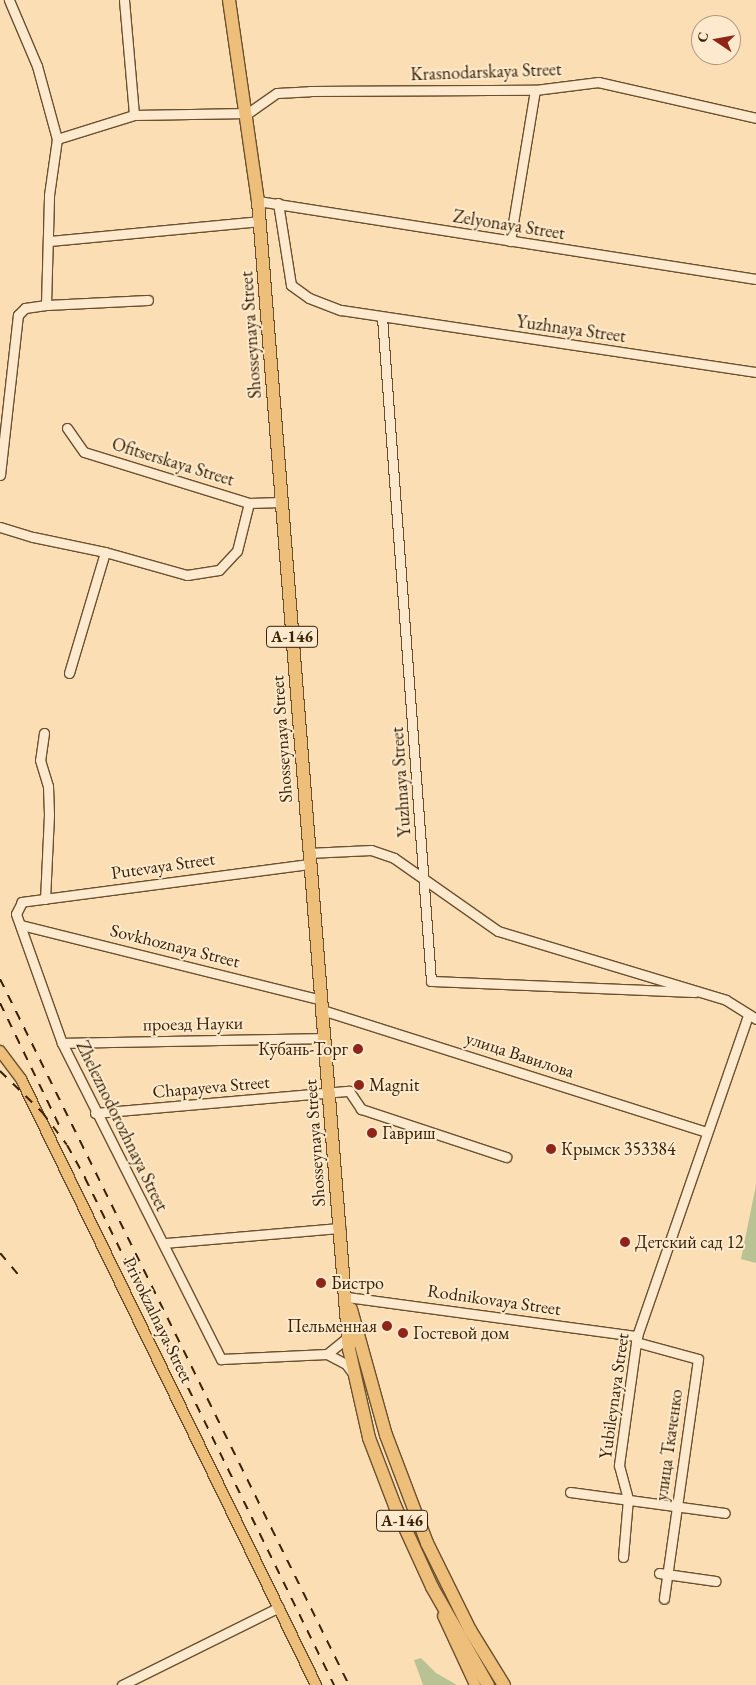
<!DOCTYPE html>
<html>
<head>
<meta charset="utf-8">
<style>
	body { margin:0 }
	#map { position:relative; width:756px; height:1685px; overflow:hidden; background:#fcdeb4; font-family:"EB Garamond",serif }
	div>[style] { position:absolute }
	.green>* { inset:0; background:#b9c292 }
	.roads { filter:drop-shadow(1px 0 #6a502e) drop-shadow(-1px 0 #6a502e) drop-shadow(0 1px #6a502e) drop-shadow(0 -1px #6a502e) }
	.minor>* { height:9px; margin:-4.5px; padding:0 4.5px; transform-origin:4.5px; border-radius:4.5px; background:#fdeace }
	.major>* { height:10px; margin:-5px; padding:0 5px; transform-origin:5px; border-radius:5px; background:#eebf7a }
	.highway>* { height:12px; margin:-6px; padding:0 6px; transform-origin:6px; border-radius:6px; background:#eebf7a }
	.rail>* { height:2px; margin-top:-1px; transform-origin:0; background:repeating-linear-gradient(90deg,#392002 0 9px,transparent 0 18px) }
	.dots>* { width:14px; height:14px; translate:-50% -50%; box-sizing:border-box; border:2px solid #fdeace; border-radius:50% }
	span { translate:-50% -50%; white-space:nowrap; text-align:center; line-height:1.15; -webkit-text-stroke:4px #fdeace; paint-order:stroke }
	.shield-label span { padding:1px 4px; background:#fdeace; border:1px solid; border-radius:4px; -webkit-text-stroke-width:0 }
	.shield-label { font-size:16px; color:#392002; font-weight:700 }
	.street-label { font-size:18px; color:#392002 }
	.poi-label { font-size:18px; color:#392002 }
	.right { translate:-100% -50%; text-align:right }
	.left { translate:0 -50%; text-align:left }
	.north { position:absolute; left:691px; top:15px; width:50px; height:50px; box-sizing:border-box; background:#fdeace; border:1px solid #af997c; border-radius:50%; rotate:282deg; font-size:14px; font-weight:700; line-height:20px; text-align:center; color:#392002 }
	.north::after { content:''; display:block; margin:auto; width:18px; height:22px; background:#8f2418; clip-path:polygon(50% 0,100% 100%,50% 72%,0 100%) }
</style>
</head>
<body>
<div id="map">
	<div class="green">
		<i style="clip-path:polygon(756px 1185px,756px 1263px,741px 1259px)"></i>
		<i style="clip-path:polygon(421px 1658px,436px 1673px,457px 1685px,423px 1685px,414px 1660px)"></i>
	</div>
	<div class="roads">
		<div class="minor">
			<i style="left:124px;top:0;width:115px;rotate:85deg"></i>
			<i style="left:57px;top:139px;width:81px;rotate:-17.3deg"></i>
			<i style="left:134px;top:115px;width:114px;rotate:-1deg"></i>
			<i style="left:248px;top:113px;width:35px;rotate:-35deg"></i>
			<i style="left:277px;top:93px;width:33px;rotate:-3deg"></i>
			<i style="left:310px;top:91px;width:225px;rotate:-0.3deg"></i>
			<i style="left:535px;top:90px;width:64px;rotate:-7.2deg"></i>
			<i style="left:598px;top:82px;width:162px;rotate:12.8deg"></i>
			<i style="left:258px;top:201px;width:504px;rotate:8.9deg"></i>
			<i style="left:278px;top:203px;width:83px;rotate:81deg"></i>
			<i style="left:291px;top:285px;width:22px;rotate:36deg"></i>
			<i style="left:309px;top:298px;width:34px;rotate:21deg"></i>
			<i style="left:341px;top:310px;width:420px;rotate:8.5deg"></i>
			<i style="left:49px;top:241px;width:211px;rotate:-5.4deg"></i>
			<i style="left:510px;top:241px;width:153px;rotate:-80.6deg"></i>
			<i style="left:46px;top:305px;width:102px;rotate:-2.8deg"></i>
			<i style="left:382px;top:317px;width:666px;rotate:85.78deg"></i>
			<i style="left:431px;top:981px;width:264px;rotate:2.4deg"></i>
			<i style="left:67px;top:428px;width:29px;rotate:55deg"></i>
			<i style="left:84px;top:452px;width:173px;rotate:17.2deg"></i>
			<i style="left:249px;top:503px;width:32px;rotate:-2deg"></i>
			<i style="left:0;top:475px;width:161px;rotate:-83.6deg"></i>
			<i style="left:18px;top:315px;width:10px;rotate:-45deg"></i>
			<i style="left:25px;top:308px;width:21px;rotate:-8deg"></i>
			<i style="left:46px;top:305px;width:110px;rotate:-88.4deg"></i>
			<i style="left:49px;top:195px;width:57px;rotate:-81.9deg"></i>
			<i style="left:57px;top:139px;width:76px;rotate:-105.3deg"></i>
			<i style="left:37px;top:66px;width:72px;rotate:-113deg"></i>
			<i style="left:0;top:527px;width:34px;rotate:17deg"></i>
			<i style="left:33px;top:537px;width:74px;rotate:11.8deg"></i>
			<i style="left:69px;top:673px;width:126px;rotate:-73.4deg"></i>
			<i style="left:105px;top:552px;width:85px;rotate:15.7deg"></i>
			<i style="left:187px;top:575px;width:32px;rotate:-9deg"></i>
			<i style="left:219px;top:570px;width:26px;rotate:-47deg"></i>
			<i style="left:237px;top:551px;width:49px;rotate:-76deg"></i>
			<i style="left:44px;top:733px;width:27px;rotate:98deg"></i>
			<i style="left:40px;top:760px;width:27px;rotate:73deg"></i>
			<i style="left:48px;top:786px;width:29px;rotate:88deg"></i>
			<i style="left:49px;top:815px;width:84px;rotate:92.7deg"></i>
			<i style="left:308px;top:853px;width:63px;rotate:-2.7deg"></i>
			<i style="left:371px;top:850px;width:24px;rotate:19deg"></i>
			<i style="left:394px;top:858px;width:127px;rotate:35.1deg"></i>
			<i style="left:498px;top:931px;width:238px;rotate:16.8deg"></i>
			<i style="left:726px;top:1000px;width:36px;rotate:32deg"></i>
			<i style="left:309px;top:864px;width:290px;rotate:172.5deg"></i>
			<i style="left:22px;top:902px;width:13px;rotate:117deg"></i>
			<i style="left:16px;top:914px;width:137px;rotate:70.4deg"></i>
			<i style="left:62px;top:1043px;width:354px;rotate:63.3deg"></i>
			<i style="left:221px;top:1359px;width:106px;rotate:-2.7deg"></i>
			<i style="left:327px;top:1354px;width:27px;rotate:-39deg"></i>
			<i style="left:21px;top:925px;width:309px;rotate:14deg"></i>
			<i style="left:322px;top:1010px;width:404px;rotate:17.6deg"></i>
			<i style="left:62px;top:1043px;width:262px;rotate:-1.1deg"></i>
			<i style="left:95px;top:1113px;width:255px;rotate:-5deg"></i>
			<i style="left:349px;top:1091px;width:22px;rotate:56deg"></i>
			<i style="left:361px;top:1109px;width:153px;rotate:18.3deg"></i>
			<i style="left:165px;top:1243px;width:176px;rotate:-4.9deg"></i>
			<i style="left:347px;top:1297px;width:293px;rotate:7.7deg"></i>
			<i style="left:636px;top:1342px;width:64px;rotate:15.3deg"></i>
			<i style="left:698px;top:1359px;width:242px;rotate:98.1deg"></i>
			<i style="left:327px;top:1354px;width:21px;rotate:28deg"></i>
			<i style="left:346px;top:1364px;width:10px;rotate:53deg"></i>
			<i style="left:570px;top:1492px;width:156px;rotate:7.7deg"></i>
			<i style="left:623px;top:1557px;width:58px;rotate:-85.1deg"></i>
			<i style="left:628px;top:1499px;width:35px;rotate:-105deg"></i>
			<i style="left:619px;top:1465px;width:130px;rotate:-82.1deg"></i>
			<i style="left:637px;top:1336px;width:340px;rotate:-70.9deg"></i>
			<i style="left:659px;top:1573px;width:57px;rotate:8.1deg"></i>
			<i style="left:122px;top:1685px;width:175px;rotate:-26.4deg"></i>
		</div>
		<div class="major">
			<i style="left:0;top:1051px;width:35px;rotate:53deg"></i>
			<i style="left:21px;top:1079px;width:674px;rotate:64.04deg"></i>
			<i style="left:443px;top:1616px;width:76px;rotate:65.1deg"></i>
		</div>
		<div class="highway">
			<i style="left:229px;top:0;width:203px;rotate:81.8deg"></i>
			<i style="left:258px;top:201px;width:1152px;rotate:85.47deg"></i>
			<i style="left:349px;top:1349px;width:91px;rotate:77.3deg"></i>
			<i style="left:369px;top:1438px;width:73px;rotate:69.1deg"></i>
			<i style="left:395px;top:1506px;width:89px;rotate:65.4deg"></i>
			<i style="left:432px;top:1587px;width:113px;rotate:60.3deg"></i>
			<i style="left:351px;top:1309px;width:131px;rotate:74.5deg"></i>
			<i style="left:386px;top:1435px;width:116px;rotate:69.2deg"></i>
			<i style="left:427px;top:1543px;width:97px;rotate:63.7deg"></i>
			<i style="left:470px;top:1630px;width:65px;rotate:58.3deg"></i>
		</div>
	</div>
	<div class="rail">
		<i style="left:0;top:979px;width:788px;rotate:63.7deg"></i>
		<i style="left:0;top:1003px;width:142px;rotate:64.2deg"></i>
		<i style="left:0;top:1071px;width:59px;rotate:44.3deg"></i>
		<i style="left:42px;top:1112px;width:41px;rotate:52.9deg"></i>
		<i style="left:67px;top:1145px;width:38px;rotate:61deg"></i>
		<i style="left:85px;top:1178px;width:565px;rotate:63.84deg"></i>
		<i style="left:0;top:1253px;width:30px;rotate:50deg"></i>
	</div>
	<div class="dots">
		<i style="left:358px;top:1049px;background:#8f2418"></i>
		<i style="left:359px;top:1085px;background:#8f2418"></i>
		<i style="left:372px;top:1133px;background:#8f2418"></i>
		<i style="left:551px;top:1149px;background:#8f2418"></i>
		<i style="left:625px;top:1242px;background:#8f2418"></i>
		<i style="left:321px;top:1283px;background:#8f2418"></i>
		<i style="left:387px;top:1326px;background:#8f2418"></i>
		<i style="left:403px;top:1333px;background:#8f2418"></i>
	</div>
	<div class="shield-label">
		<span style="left:292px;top:637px">А-146</span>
		<span style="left:402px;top:1521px">А-146</span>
	</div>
	<div class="street-label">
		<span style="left:486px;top:72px;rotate:-2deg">Krasnodarskaya Street</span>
		<span style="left:509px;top:225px;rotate:9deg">Zelyonaya Street</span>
		<span style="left:571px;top:329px;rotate:8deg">Yuzhnaya Street</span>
		<span style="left:251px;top:335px;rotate:-94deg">Shosseynaya Street</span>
		<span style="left:173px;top:462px;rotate:17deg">Ofitserskaya Street</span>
		<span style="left:282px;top:739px;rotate:-94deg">Shosseynaya Street</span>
		<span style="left:401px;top:782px;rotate:-94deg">Yuzhnaya Street</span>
		<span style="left:163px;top:866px;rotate:-8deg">Putevaya Street</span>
		<span style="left:175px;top:946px;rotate:14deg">Sovkhoznaya Street</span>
		<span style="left:193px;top:1024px;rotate:-1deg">проезд Науки</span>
		<span style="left:520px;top:1055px;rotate:18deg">улица Вавилова</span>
		<span style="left:211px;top:1087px;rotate:-5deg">Chapayeva Street</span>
		<span style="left:122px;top:1126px;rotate:64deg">Zheleznodorozhnaya Street</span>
		<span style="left:315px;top:1143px;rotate:-94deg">Shosseynaya Street</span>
		<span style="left:494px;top:1300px;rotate:8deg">Rodnikovaya Street</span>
		<span style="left:158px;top:1320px;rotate:64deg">Privokzalnaya Street</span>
		<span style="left:614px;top:1396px;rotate:-82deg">Yubileynaya Street</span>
		<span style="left:669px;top:1445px;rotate:-82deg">улица Ткаченко</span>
	</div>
	<div class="poi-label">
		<span class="right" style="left:348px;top:1049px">Кубань-Торг</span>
		<span class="left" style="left:369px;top:1085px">Magnit</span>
		<span class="left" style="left:382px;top:1133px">Гавриш</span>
		<span class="left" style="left:561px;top:1149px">Крымск 353384</span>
		<span class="left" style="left:635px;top:1242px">Детский сад 12</span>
		<span class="left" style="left:331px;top:1283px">Бистро</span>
		<span class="right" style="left:377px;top:1326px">Пельменная</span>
		<span class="left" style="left:413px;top:1333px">Гостевой дом</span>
	</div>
	<div class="north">С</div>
</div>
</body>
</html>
